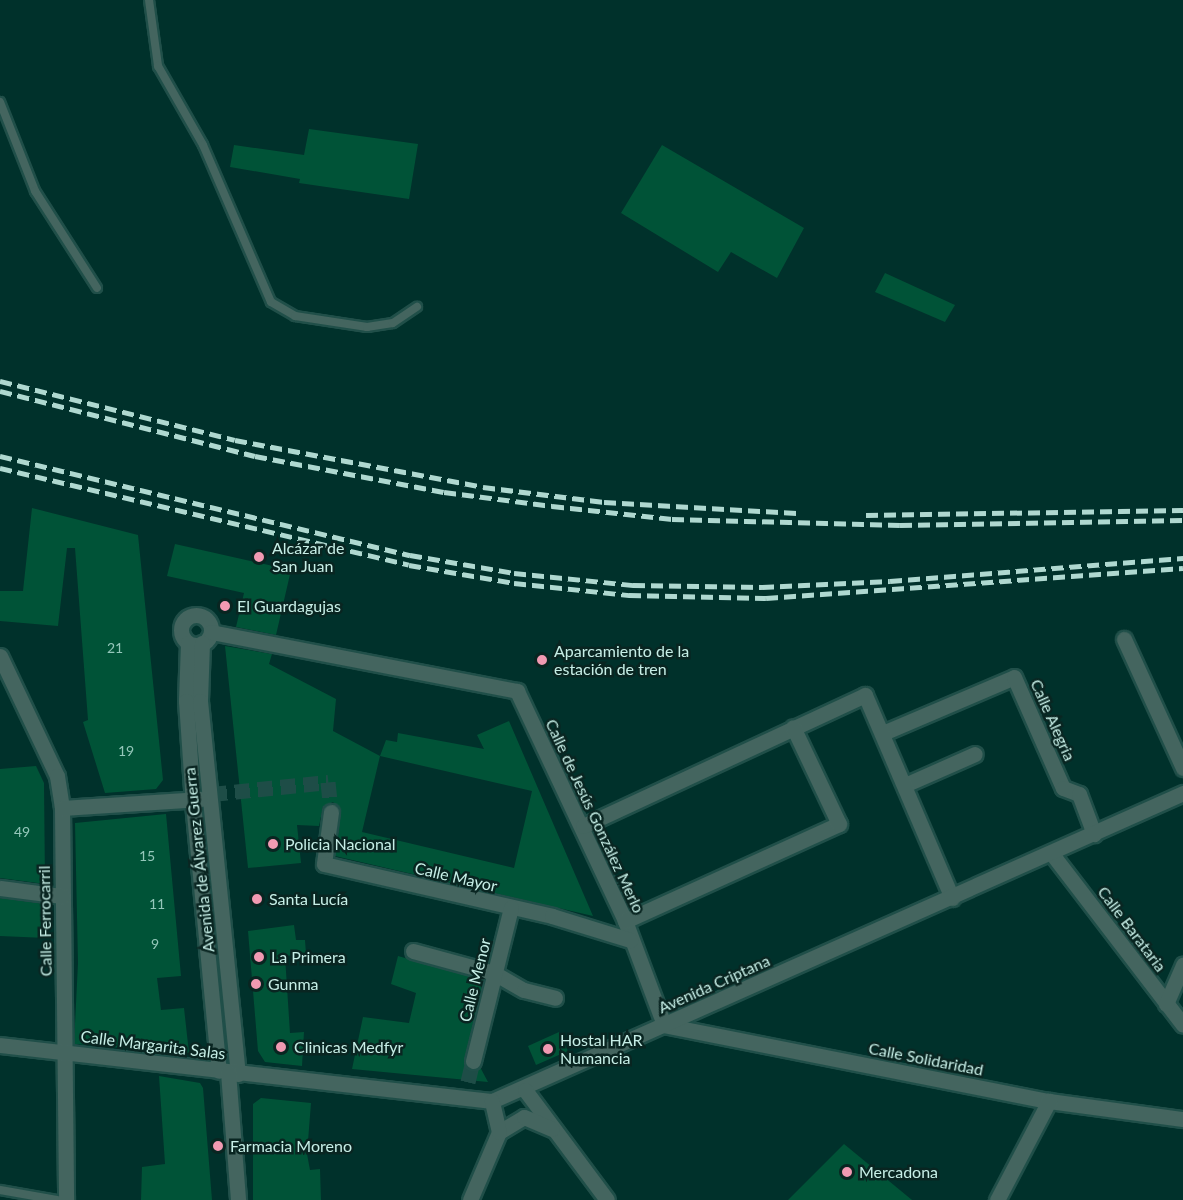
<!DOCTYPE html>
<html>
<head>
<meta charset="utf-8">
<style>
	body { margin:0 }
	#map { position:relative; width:1183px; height:1200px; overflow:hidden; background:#00312b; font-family:Lato,sans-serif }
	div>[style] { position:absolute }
	.building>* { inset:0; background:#005337 }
	.street-tunnel>* { height:15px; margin-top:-7.5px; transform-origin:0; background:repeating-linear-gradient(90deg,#1e4d47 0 15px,transparent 0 23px) }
	.roads { filter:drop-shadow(2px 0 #204f49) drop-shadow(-2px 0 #204f49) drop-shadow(0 2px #204f49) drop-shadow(0 -2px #204f49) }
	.lane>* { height:8px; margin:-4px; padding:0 4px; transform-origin:4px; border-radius:4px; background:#44655f }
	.street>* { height:15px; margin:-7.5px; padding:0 7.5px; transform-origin:7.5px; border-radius:7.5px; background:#44655f }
	.street>.ring { margin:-7.5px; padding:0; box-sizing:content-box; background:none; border:15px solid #44655f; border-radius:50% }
	.rail>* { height:4.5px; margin-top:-2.25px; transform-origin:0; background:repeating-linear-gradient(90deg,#afd8d0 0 12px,transparent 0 18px) }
	.dots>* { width:16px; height:16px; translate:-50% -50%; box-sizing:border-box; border:3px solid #092521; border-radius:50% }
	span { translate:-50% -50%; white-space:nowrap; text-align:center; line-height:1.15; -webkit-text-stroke:5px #092521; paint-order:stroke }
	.number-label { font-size:14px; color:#94c7ba }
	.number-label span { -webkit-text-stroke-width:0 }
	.poi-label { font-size:16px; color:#c6eee6 }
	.left { translate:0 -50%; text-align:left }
	.street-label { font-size:16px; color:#c6eee6 }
</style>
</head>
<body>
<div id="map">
	<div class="building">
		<i style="clip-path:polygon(309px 129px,418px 144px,409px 199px,299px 183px,300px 179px,230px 167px,234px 145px,304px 155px)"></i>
		<i style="clip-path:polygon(662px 145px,804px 228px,777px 278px,731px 252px,718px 272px,621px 213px)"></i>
		<i style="clip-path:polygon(885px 273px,955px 305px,945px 322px,875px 292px)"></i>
		<i style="clip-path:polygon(32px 508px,138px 535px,163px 780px,156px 789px,105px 793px,83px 722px,88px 720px,75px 548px,67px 548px,58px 626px,0 621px,0 591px,23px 591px)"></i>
		<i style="clip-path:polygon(175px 544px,291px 570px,276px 635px,236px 627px,244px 593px,167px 576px)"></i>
		<i style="clip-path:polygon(evenodd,225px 646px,272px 654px,269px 664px,336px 699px,333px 731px,380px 756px,386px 740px,397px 742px,398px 733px,484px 749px,477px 735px,509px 721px,593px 916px,335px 856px,341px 813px,333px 802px,323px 807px,319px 826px,297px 825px,301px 863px,248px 868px,225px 646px,380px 756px,532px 791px,514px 868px,362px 832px,380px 756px)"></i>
		<i style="clip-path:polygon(36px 766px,44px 783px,45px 884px,0 878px,0 769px)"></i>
		<i style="clip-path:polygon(166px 814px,181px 976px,157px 978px,161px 1010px,184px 1008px,189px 1053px,74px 1044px,78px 963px,75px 823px)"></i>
		<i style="clip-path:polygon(0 898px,45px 904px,46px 938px,0 936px)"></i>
		<i style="clip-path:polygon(294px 925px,296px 940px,305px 940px,306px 954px,285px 956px,290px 1033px,304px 1032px,302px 1066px,265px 1062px,258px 1051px,248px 931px)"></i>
		<i style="clip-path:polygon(398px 956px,483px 980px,464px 1063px,471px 1071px,480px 1067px,488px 1082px,352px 1069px,363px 1017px,409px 1023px,416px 993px,391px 984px)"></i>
		<i style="clip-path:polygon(559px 1032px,568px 1051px,536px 1065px,528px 1046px)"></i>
		<i style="clip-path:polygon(159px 1076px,200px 1083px,203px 1088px,212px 1200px,141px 1200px,142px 1167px,165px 1164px)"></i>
		<i style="clip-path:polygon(261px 1098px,311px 1103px,307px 1154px,310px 1170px,320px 1169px,321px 1200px,253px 1200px,253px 1104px)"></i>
		<i style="clip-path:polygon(844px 1144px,912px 1200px,788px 1200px)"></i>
	</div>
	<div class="street-tunnel">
		<i style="left:212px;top:794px;width:117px;rotate:-5.9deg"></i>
		<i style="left:328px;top:782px;width:30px;rotate:84deg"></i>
		<i style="left:468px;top:1082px;width:22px;rotate:-77deg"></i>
	</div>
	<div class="roads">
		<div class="lane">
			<i style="left:149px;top:0;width:67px;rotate:82.2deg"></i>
			<i style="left:158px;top:66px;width:91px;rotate:60.3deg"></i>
			<i style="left:203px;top:145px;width:171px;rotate:66.6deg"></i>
			<i style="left:271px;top:302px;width:28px;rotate:30deg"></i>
			<i style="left:295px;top:316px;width:73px;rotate:8.7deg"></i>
			<i style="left:367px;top:327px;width:26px;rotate:-9deg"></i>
			<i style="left:393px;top:323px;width:29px;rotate:-34deg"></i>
			<i style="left:0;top:102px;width:96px;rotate:68.5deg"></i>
			<i style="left:35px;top:191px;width:115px;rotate:57.4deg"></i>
			<i style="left:0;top:1190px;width:58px;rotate:10deg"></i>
		</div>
		<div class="street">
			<i class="ring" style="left:181px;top:615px;width:15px;height:15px"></i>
			<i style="left:211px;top:632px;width:312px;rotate:10.9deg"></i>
			<i style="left:517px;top:691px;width:254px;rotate:64.8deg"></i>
			<i style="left:625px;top:921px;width:111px;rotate:69.4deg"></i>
			<i style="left:664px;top:1025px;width:392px;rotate:11.2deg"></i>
			<i style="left:1049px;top:1101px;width:135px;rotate:7.7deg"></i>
			<i style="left:1124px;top:639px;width:142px;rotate:65.4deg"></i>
			<i style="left:188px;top:643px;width:58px;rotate:92deg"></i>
			<i style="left:186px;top:701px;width:102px;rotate:86.1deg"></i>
			<i style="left:193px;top:803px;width:269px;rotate:84.5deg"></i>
			<i style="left:202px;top:643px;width:58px;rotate:92deg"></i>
			<i style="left:200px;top:701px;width:375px;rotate:84.2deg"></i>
			<i style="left:0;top:656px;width:133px;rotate:64.6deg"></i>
			<i style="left:57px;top:776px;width:32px;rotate:81deg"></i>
			<i style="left:62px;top:808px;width:392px;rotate:89.4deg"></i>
			<i style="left:883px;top:733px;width:142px;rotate:-23.1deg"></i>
			<i style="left:1014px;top:677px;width:121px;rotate:66.2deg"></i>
			<i style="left:1063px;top:788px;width:17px;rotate:21deg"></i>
			<i style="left:1079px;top:794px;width:43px;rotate:69.4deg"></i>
			<i style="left:907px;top:784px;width:74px;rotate:-23.8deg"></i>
			<i style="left:62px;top:808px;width:139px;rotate:-3.7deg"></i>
			<i style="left:331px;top:812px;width:52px;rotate:97.7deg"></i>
			<i style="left:324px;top:864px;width:234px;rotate:12.8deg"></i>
			<i style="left:552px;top:916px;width:82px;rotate:17.1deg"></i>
			<i style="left:583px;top:826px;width:311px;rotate:-24.9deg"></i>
			<i style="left:865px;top:695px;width:221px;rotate:66.8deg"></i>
			<i style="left:1052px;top:854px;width:215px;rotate:52.5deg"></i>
			<i style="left:0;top:888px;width:63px;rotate:7.4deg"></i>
			<i style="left:625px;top:921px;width:235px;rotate:-24.4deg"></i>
			<i style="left:839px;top:824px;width:107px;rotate:-115.4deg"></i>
			<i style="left:413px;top:951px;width:84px;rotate:15.2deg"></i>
			<i style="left:494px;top:973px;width:34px;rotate:30deg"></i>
			<i style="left:524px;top:990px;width:32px;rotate:14deg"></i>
			<i style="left:1166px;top:1004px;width:43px;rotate:-66.4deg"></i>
			<i style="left:0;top:1045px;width:495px;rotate:6.5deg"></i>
			<i style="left:492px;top:1101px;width:757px;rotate:-24.02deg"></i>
			<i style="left:473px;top:1061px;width:158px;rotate:-76.1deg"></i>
			<i style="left:228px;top:1072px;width:128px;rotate:85.5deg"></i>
			<i style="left:525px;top:1090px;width:137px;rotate:53.3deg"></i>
			<i style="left:499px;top:1132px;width:29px;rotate:-31deg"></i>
			<i style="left:524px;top:1117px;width:30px;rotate:23deg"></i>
			<i style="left:470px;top:1200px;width:74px;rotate:-66.9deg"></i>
			<i style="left:499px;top:1132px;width:32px;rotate:-103deg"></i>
			<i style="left:997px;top:1200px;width:112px;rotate:-62.3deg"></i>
		</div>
	</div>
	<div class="rail">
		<i style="left:0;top:381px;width:242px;rotate:14.1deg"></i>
		<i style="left:235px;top:440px;width:252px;rotate:10.7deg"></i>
		<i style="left:483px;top:487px;width:122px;rotate:7.1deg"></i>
		<i style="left:604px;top:502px;width:193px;rotate:3.3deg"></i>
		<i style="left:0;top:391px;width:263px;rotate:14.3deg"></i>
		<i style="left:255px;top:456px;width:192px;rotate:10.8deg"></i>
		<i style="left:444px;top:492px;width:109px;rotate:7.4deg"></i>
		<i style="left:552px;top:506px;width:121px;rotate:6.2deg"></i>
		<i style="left:672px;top:519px;width:228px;rotate:1.5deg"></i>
		<i style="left:900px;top:525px;width:283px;rotate:-1deg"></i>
		<i style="left:0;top:456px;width:422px;rotate:13.6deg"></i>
		<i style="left:410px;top:555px;width:106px;rotate:9.8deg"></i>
		<i style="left:514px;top:573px;width:120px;rotate:5.8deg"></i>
		<i style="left:633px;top:585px;width:129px;rotate:0.9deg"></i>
		<i style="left:762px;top:587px;width:128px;rotate:-2.7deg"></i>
		<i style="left:890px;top:581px;width:294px;rotate:-4.5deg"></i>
		<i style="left:0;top:468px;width:420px;rotate:13.3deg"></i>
		<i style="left:409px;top:565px;width:107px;rotate:9.7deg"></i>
		<i style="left:514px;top:583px;width:116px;rotate:6deg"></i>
		<i style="left:629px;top:595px;width:137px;rotate:1.3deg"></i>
		<i style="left:766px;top:598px;width:418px;rotate:-4.1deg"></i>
		<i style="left:866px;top:515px;width:317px;rotate:-0.9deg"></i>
	</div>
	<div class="dots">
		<i style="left:259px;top:557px;background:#f19ab2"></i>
		<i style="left:225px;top:606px;background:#f19ab2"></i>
		<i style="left:542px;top:660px;background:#f19ab2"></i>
		<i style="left:273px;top:844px;background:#f19ab2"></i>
		<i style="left:257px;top:899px;background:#f19ab2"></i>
		<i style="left:259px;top:957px;background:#f19ab2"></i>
		<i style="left:256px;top:984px;background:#f19ab2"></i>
		<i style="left:281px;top:1047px;background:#f19ab2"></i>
		<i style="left:548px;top:1049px;background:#f19ab2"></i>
		<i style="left:218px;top:1146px;background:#f19ab2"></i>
		<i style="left:847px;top:1172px;background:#f19ab2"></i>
	</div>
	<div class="number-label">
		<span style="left:115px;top:648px">21</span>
		<span style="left:126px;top:751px">19</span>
		<span style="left:22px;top:832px">49</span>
		<span style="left:147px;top:856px">15</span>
		<span style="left:157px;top:904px">11</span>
		<span style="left:155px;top:944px">9</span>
	</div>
	<div class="poi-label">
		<span class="left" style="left:272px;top:557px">Alcázar de<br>San Juan</span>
		<span class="left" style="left:237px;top:606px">El Guardagujas</span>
		<span class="left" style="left:554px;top:660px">Aparcamiento de la<br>estación de tren</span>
		<span class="left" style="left:285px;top:844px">Policia Nacional</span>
		<span class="left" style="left:269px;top:899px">Santa Lucía</span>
		<span class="left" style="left:271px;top:957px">La Primera</span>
		<span class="left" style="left:268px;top:984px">Gunma</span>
		<span class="left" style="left:560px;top:1049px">Hostal HAR<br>Numancia</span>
		<span class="left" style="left:294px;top:1047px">Clinicas Medfyr</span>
		<span class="left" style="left:230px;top:1146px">Farmacia Moreno</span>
		<span class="left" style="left:859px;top:1172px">Mercadona</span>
	</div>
	<div class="street-label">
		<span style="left:1053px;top:720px;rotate:66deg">Calle Alegria</span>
		<span style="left:595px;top:816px;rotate:65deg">Calle de Jesús González Merlo</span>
		<span style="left:199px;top:860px;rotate:-96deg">Avenida de Álvarez Guerra</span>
		<span style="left:456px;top:877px;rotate:13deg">Calle Mayor</span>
		<span style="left:45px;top:921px;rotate:-91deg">Calle Ferrocarril</span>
		<span style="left:1132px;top:929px;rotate:53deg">Calle Barataria</span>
		<span style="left:475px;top:980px;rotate:-76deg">Calle Menor</span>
		<span style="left:714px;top:984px;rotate:-24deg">Avenida Criptana</span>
		<span style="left:153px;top:1045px;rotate:7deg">Calle Margarita Salas</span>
		<span style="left:926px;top:1059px;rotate:11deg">Calle Solidaridad</span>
	</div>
</div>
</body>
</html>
